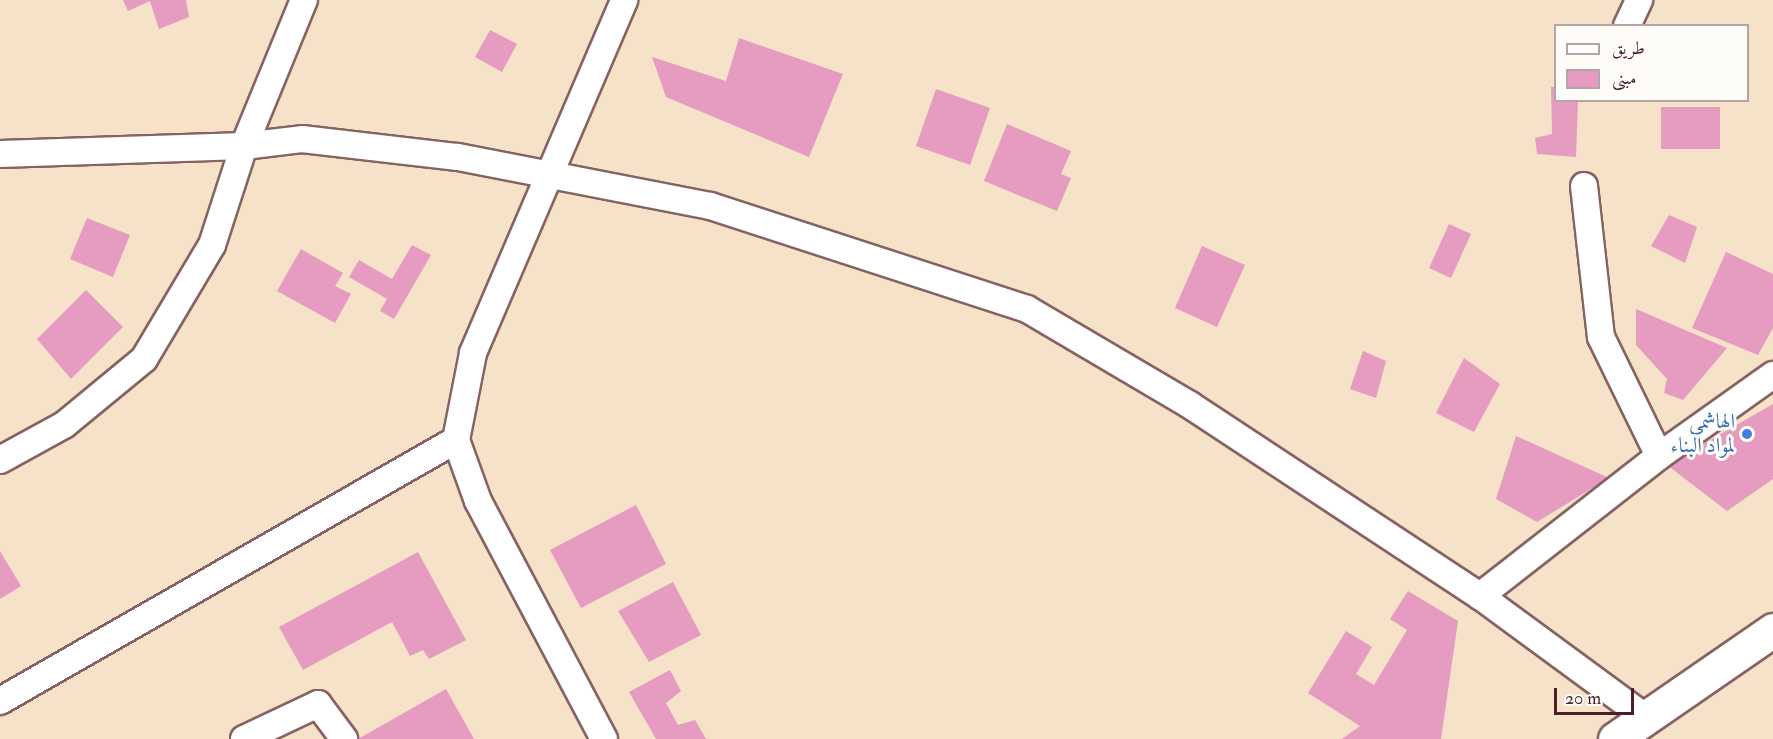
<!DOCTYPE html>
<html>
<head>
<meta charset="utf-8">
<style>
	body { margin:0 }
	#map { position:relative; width:1773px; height:739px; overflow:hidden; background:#f5e2c8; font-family:"IM FELL Double Pica",Amiri,serif }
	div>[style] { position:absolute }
	.building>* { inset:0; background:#e69bc0 }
	.roads { filter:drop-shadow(2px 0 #866362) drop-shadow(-2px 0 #866362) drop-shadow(0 2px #866362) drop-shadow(0 -2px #866362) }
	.street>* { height:26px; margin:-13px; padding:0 13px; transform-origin:13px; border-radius:13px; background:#fff }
	.secondary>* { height:33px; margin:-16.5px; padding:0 16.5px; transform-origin:16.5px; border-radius:16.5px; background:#fff }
	.dots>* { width:16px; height:16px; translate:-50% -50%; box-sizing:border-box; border:3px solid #fdfcf7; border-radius:50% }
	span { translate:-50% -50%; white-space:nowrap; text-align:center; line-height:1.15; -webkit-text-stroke:6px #fdfcf7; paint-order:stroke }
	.shop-label { font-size:21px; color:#366cbe }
	.right { translate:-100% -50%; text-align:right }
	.legend { position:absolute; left:1554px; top:24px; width:195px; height:78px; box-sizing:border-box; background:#fdfcf7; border:2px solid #b5a4a5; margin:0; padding:8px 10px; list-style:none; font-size:18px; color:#4a1f2b }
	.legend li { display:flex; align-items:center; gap:12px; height:30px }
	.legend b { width:30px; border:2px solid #b5a4a5 }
	.scale { position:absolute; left:1554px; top:688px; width:80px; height:27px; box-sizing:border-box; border:3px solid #4a1f2b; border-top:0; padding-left:8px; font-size:18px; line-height:21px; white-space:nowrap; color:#4a1f2b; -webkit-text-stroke:4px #fdfcf7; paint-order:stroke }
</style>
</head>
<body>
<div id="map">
	<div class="building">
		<i style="clip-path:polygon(123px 0,186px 0,189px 17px,159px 29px,150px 1px,128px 11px)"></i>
		<i style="clip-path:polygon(490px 30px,517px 44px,502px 72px,475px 57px)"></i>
		<i style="clip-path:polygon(739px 38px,843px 74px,809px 157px,666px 97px,652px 57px,726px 81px)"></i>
		<i style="clip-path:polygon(1551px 87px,1556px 87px,1556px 100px,1578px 100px,1576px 157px,1537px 154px,1535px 138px,1552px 134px)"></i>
		<i style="clip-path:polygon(936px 89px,990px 108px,970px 165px,916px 146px)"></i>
		<i style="clip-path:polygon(1661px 107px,1720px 107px,1720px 149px,1661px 149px)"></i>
		<i style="clip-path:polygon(1007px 124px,1071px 151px,1061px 174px,1071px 178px,1057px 211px,984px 181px)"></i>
		<i style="clip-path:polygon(1669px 215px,1697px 227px,1685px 263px,1651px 246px)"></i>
		<i style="clip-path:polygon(87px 218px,130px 235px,113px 277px,70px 259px)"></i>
		<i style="clip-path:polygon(1449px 224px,1471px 234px,1451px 278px,1429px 268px)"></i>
		<i style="clip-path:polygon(412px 245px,431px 255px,394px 319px,380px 311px,387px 299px,349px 277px,359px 260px,392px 279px)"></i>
		<i style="clip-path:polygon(1202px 246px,1245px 265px,1217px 327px,1175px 308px)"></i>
		<i style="clip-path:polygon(301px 249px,343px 273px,335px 286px,351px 294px,335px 323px,277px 291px)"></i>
		<i style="clip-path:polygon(1726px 252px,1773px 274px,1773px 328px,1758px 355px,1692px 328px)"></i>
		<i style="clip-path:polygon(86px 290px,123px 327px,71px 379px,37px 339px)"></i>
		<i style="clip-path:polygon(1636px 309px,1727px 348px,1683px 400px,1664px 393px,1667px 379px,1636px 345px)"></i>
		<i style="clip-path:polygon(1363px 351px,1386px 361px,1376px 398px,1350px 389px)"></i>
		<i style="clip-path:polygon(1464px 358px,1500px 384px,1474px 432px,1436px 413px)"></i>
		<i style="clip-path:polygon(1773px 404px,1773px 479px,1727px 511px,1667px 465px)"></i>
		<i style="clip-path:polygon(1516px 436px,1609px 478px,1537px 522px,1496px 499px)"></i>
		<i style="clip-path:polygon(636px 505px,666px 564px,581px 608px,550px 550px)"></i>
		<i style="clip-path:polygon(0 551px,21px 586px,0 599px)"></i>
		<i style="clip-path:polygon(418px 552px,466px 640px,429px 659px,423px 650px,410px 656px,392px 622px,303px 670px,279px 627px)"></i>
		<i style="clip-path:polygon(673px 582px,701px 635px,649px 662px,618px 611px)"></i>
		<i style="clip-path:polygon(1408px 591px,1458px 621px,1441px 739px,1342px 739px,1360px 726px,1308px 693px,1346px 631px,1372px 647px,1356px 674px,1374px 685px,1407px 630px,1390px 619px)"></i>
		<i style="clip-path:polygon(670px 670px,681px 691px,666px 703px,678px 725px,695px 720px,706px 739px,656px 739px,629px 692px)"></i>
		<i style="clip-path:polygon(446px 689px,474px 739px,358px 739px)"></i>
	</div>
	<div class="roads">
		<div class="street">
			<i style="left:1627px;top:26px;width:29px;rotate:-65deg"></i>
			<i style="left:0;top:154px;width:244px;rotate:-1.9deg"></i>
			<i style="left:244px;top:146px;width:58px;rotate:-6.9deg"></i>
			<i style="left:302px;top:139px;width:157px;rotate:6.6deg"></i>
			<i style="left:458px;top:157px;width:257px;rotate:11deg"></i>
			<i style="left:710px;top:206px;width:333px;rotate:18deg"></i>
			<i style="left:1027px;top:309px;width:189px;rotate:30.5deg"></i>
			<i style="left:1190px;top:405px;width:347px;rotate:33.4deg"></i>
			<i style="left:1480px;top:596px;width:205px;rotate:36.3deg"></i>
			<i style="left:1584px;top:186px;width:152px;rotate:83.6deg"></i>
			<i style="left:1601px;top:337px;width:132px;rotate:64deg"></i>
			<i style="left:0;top:460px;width:73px;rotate:-28.7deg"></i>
			<i style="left:64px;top:425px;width:104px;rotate:-39.5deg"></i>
			<i style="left:144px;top:359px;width:133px;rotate:-59.2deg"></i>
			<i style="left:212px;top:245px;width:104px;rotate:-72.1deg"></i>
			<i style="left:244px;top:146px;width:158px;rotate:-67.7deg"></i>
			<i style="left:1480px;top:596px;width:227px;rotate:-38deg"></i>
			<i style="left:1659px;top:456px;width:140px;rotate:-35.4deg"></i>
			<i style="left:0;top:701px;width:525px;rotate:-29.79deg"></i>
			<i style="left:244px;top:739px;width:82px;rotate:-25.3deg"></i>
			<i style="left:318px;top:704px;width:44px;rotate:53.4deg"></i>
			<i style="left:604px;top:739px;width:269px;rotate:-117.9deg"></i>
			<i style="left:478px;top:501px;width:65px;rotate:-109.8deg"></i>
			<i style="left:456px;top:440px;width:89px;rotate:-78.9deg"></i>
			<i style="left:473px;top:353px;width:384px;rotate:-66.8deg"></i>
		</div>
		<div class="secondary">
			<i style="left:1615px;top:739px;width:192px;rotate:-34.6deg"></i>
		</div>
	</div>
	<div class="dots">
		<i style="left:1747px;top:434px;background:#3f7fe0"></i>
	</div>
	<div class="shop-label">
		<span class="right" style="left:1735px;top:434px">الهاشمي<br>لمواد البناء</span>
	</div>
	<ul class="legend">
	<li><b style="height:8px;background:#fff"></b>طريق</li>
	<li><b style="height:16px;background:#e69bc0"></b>مبنى</li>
	</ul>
	<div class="scale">20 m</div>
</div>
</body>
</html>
